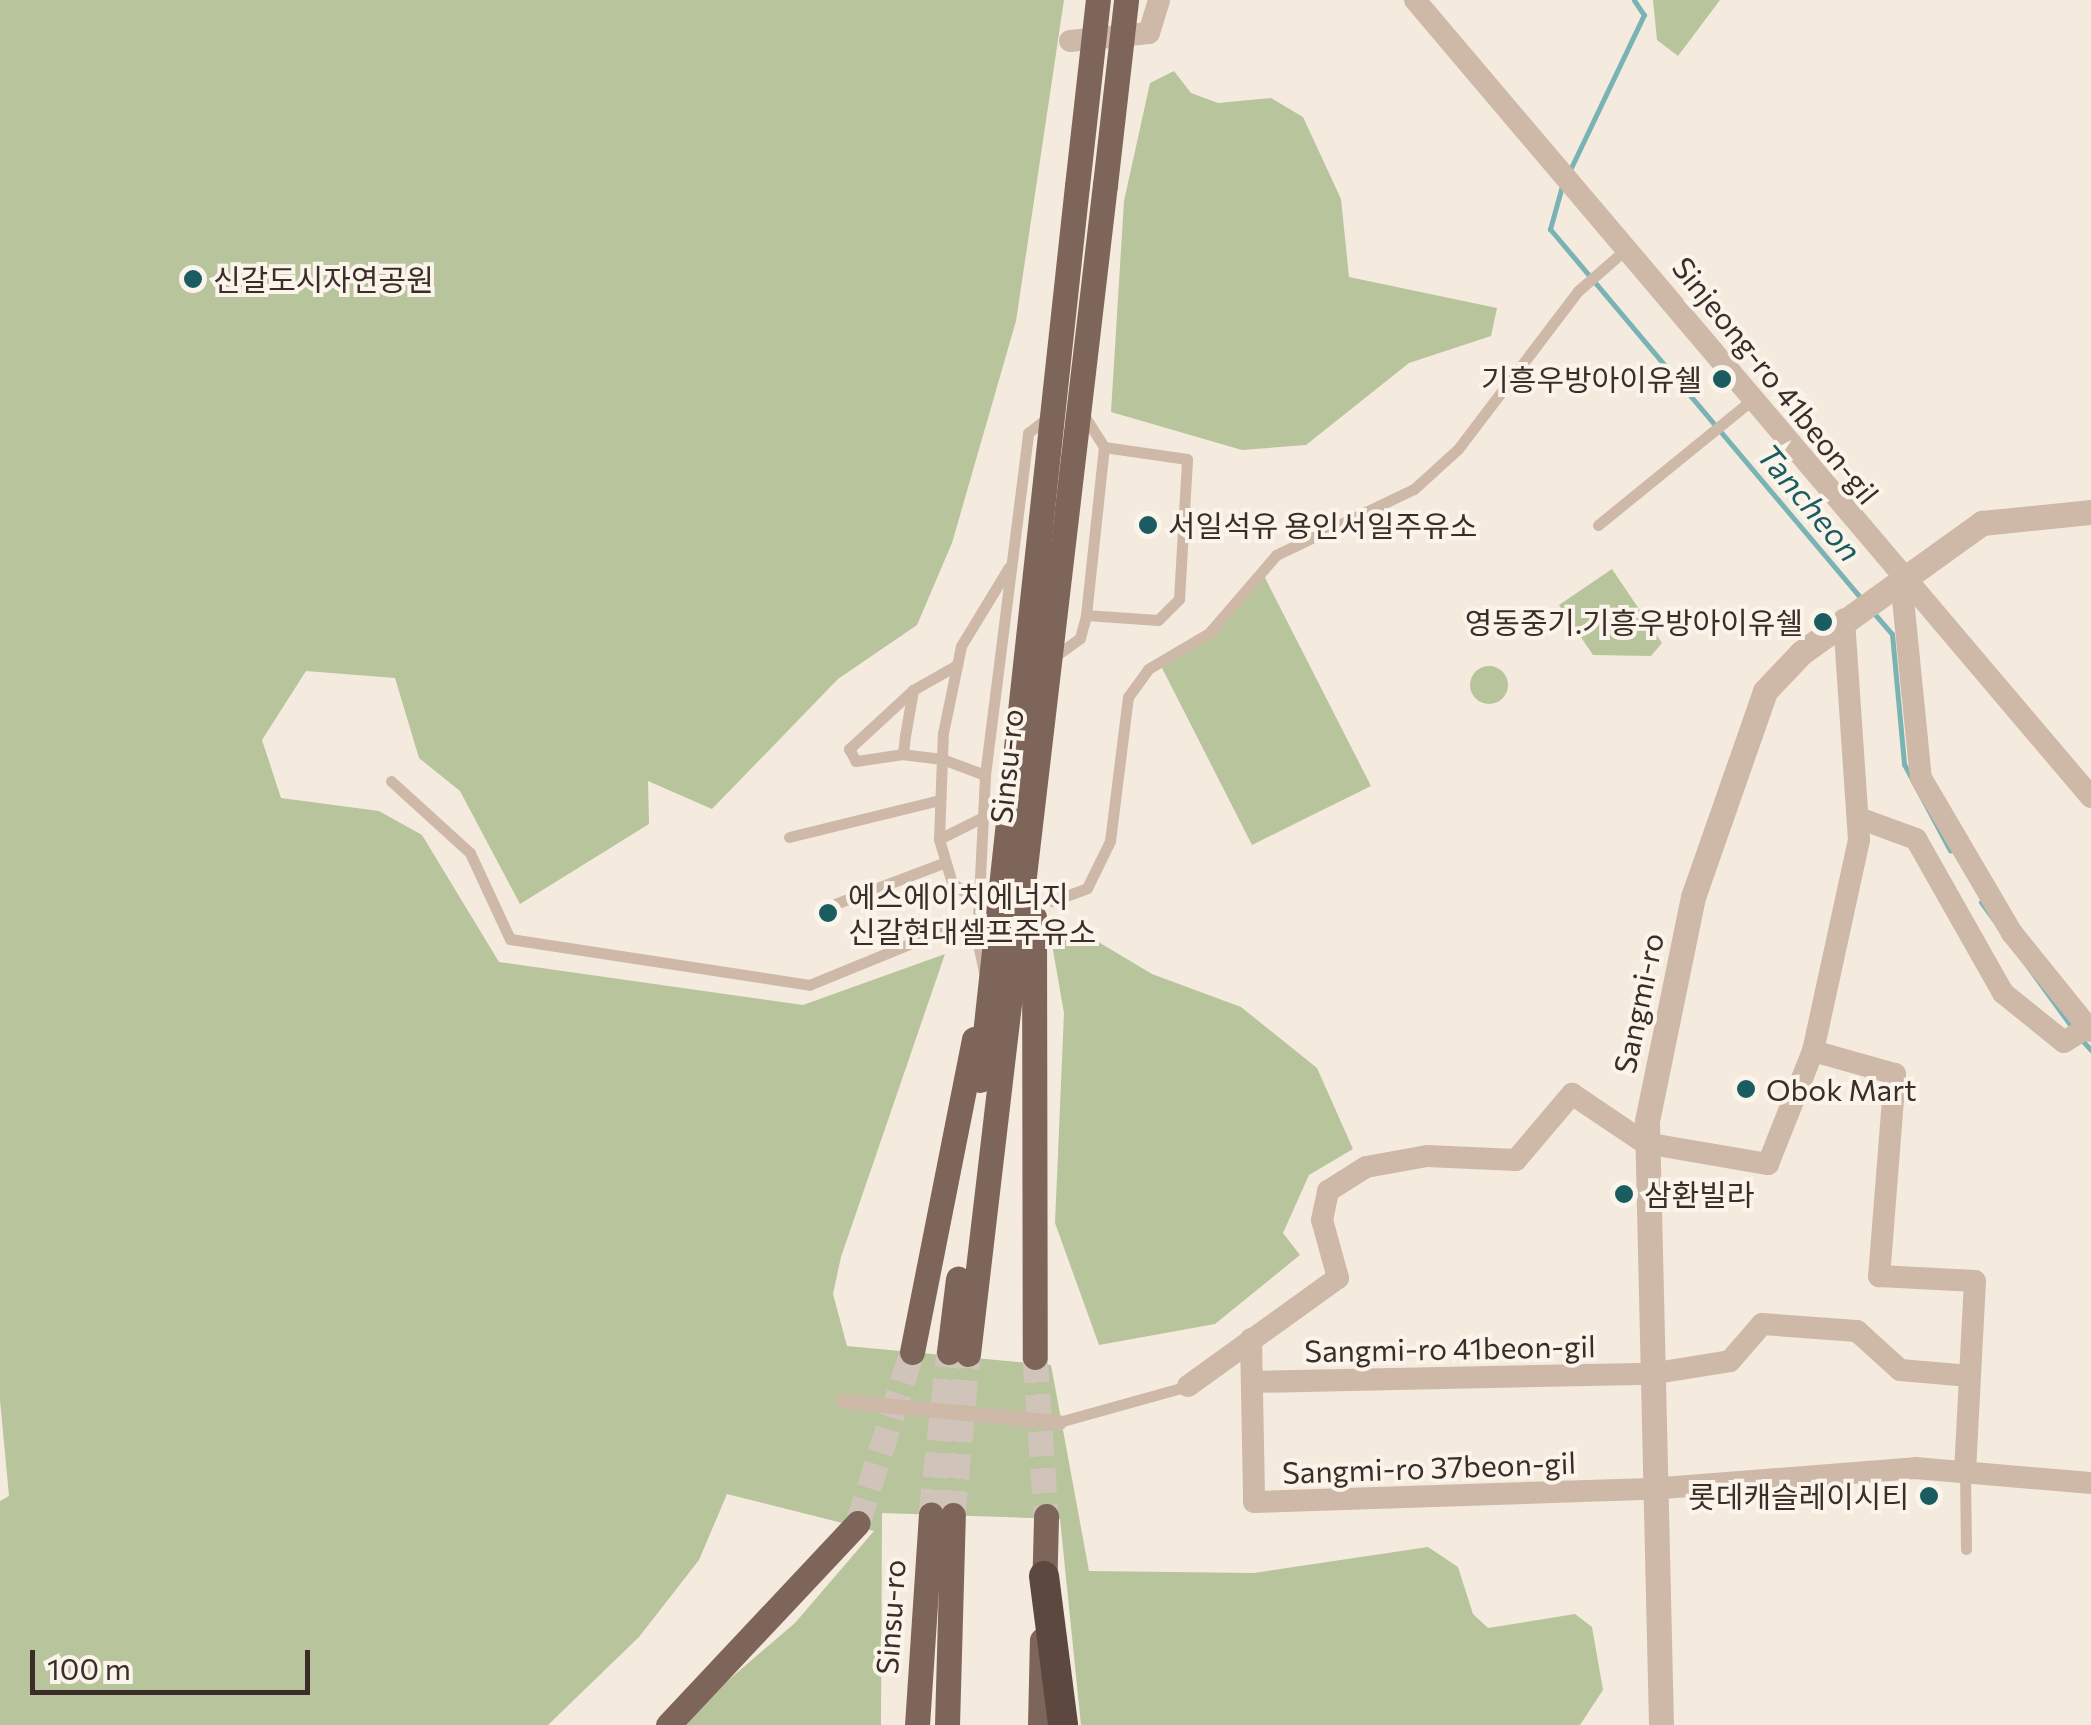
<!DOCTYPE html>
<html>
<head>
<meta charset="utf-8">
<style>
	body { margin:0 }
	#map { position:relative; width:2091px; height:1725px; overflow:hidden; background:#f5eade; font-family:Commissioner,"Noto Sans KR",sans-serif }
	div>[style] { position:absolute }
	.green>* { inset:0; background:#b8c59c }
	.round { border-radius:50% }
	.stream>* { height:5px; margin:-2.5px; padding:0 2.5px; transform-origin:2.5px; border-radius:2.5px; background:#7ab3b4 }
	.primary-tunnel>* { height:25px; margin-top:-12.5px; transform-origin:0; background:repeating-linear-gradient(90deg,#d0c4ba 0 25px,transparent 0 37px) }
	.service>* { height:11px; margin:-5.5px; padding:0 5.5px; transform-origin:5.5px; border-radius:5.5px; background:#ceb9a8 }
	.minor>* { height:22px; margin:-11px; padding:0 11px; transform-origin:11px; border-radius:11px; background:#ceb9a8 }
	.tertiary>* { height:25px; margin:-12.5px; padding:0 12.5px; transform-origin:12.5px; border-radius:12.5px; background:#ceb9a8 }
	.primary>* { height:25px; margin:-12.5px; padding:0 12.5px; transform-origin:12.5px; border-radius:12.5px; background:#7e6559 }
	.motorway>* { height:30px; margin:-15px; padding:0 15px; transform-origin:15px; border-radius:15px; background:#5c483f }
	.pedestrian-bridge>* { height:15px; margin:-7.5px; padding:0 7.5px; transform-origin:7.5px; border-radius:7.5px; background:#ceb9a8 }
	.primary-bridge>* { height:25px; margin:-12.5px; padding:0 12.5px; transform-origin:12.5px; border-radius:12.5px; background:#7e6559 }
	.dots>* { width:28px; height:28px; translate:-50% -50%; box-sizing:border-box; border:5px solid #fbf4eb; border-radius:50% }
	span { translate:-50% -50%; white-space:nowrap; text-align:center; line-height:1.15; -webkit-text-stroke:8px #fbf4eb; paint-order:stroke }
	.poi-label { font-size:30px; color:#3b2e29 }
	.left { translate:0 -50%; text-align:left }
	.right { translate:-100% -50%; text-align:right }
	.street-label { font-size:30px; color:#3b2e29 }
	.water-label { font-size:32px; color:#1a5c60; font-style:italic }
	.scale { position:absolute; left:30px; top:1650px; width:280px; height:45px; box-sizing:border-box; border:5px solid #3b2e29; border-top:0; padding-left:12px; font-size:30px; line-height:35px; white-space:nowrap; color:#3b2e29; -webkit-text-stroke:8px #fbf4eb; paint-order:stroke }
</style>
</head>
<body>
<div id="map">
	<div class="green">
		<i style="clip-path:polygon(0 0,1064px 0,1016px 321px,952px 543px,917px 625px,838px 679px,712px 809px,648px 781px,649px 824px,520px 904px,460px 791px,419px 758px,395px 678px,306px 671px,262px 740px,281px 798px,379px 811px,422px 835px,499px 962px,803px 1005px,945px 954px,841px 1257px,833px 1294px,847px 1346px,1051px 1365px,1089px 1571px,1254px 1573px,1428px 1547px,1458px 1567px,1473px 1614px,1488px 1628px,1575px 1614px,1592px 1627px,1603px 1690px,1580px 1725px,1081px 1725px,1060px 1519px,882px 1513px,881px 1725px,676px 1725px,795px 1623px,874px 1531px,727px 1494px,699px 1560px,639px 1637px,548px 1725px,0 1725px,0 1501px,9px 1496px,0 1400px)"></i>
		<i style="clip-path:polygon(1653px 0,1720px 0,1678px 56px,1657px 40px)"></i>
		<i style="clip-path:polygon(1174px 71px,1191px 93px,1218px 103px,1271px 98px,1303px 117px,1341px 199px,1349px 277px,1497px 308px,1491px 336px,1409px 363px,1306px 445px,1242px 450px,1111px 412px,1124px 201px,1150px 83px)"></i>
		<i style="clip-path:polygon(1612px 569px,1662px 643px,1651px 656px,1593px 655px,1559px 605px)"></i>
		<i style="clip-path:polygon(1261px 570px,1371px 786px,1252px 845px,1160px 664px,1183px 654px)"></i>
		<i class="round" style="left:1470px;top:666px;width:38px;height:38px"></i>
		<i style="clip-path:polygon(1075px 928px,1152px 974px,1241px 1007px,1317px 1068px,1353px 1149px,1309px 1175px,1283px 1233px,1300px 1255px,1215px 1324px,1099px 1345px,1055px 1223px,1064px 1013px,1051px 939px)"></i>
	</div>
	<div class="stream">
		<i style="left:1569px;top:172px;width:174px;rotate:-64.5deg"></i>
		<i style="left:1644px;top:15px;width:18px;rotate:-124deg"></i>
		<i style="left:1562px;top:186px;width:45px;rotate:105.6deg"></i>
		<i style="left:1550px;top:229px;width:484px;rotate:49.9deg"></i>
		<i style="left:1872px;top:611px;width:30px;rotate:49deg"></i>
		<i style="left:1892px;top:634px;width:131px;rotate:84.7deg"></i>
		<i style="left:1904px;top:764px;width:98px;rotate:61.9deg"></i>
		<i style="left:1981px;top:902px;width:158px;rotate:54deg"></i>
		<i style="left:2081px;top:1039px;width:15px;rotate:48deg"></i>
	</div>
	<div class="primary-tunnel">
		<i style="left:1035px;top:1357px;width:159px;rotate:86deg"></i>
		<i style="left:931px;top:1514px;width:163px;rotate:-83.7deg"></i>
		<i style="left:953px;top:1515px;width:162px;rotate:-84.7deg"></i>
		<i style="left:858px;top:1523px;width:179px;rotate:-72.5deg"></i>
	</div>
	<div class="service">
		<i style="left:1598px;top:525px;width:200px;rotate:-39.1deg"></i>
		<i style="left:1086px;top:615px;width:72px;rotate:4deg"></i>
		<i style="left:1158px;top:620px;width:30px;rotate:-45deg"></i>
		<i style="left:1179px;top:599px;width:140px;rotate:-86.7deg"></i>
		<i style="left:1187px;top:459px;width:84px;rotate:-171.8deg"></i>
		<i style="left:1054px;top:657px;width:32px;rotate:-36deg"></i>
		<i style="left:1080px;top:638px;width:24px;rotate:-75deg"></i>
		<i style="left:1086px;top:615px;width:169px;rotate:-83.9deg"></i>
		<i style="left:1104px;top:447px;width:41px;rotate:-122.2deg"></i>
		<i style="left:903px;top:754px;width:48px;rotate:171.5deg"></i>
		<i style="left:856px;top:761px;width:14px;rotate:-120deg"></i>
		<i style="left:849px;top:749px;width:87px;rotate:-42.7deg"></i>
		<i style="left:985px;top:775px;width:46px;rotate:-159.6deg"></i>
		<i style="left:942px;top:759px;width:26px;rotate:-88deg"></i>
		<i style="left:943px;top:733px;width:89px;rotate:-78.3deg"></i>
		<i style="left:961px;top:646px;width:92px;rotate:-58.7deg"></i>
		<i style="left:391px;top:781px;width:107px;rotate:42.3deg"></i>
		<i style="left:470px;top:853px;width:95px;rotate:65.1deg"></i>
		<i style="left:510px;top:939px;width:303px;rotate:8.7deg"></i>
		<i style="left:809px;top:985px;width:151px;rotate:-22.2deg"></i>
		<i style="left:789px;top:837px;width:155px;rotate:-13.8deg"></i>
		<i style="left:939px;top:839px;width:80px;rotate:-87.9deg"></i>
		<i style="left:942px;top:759px;width:39px;rotate:-173deg"></i>
		<i style="left:903px;top:754px;width:18px;rotate:-84deg"></i>
		<i style="left:905px;top:736px;width:47px;rotate:-80.1deg"></i>
		<i style="left:913px;top:690px;width:51px;rotate:-29.6deg"></i>
		<i style="left:1052px;top:901px;width:37px;rotate:-20deg"></i>
		<i style="left:1087px;top:888px;width:52px;rotate:-63.9deg"></i>
		<i style="left:1110px;top:841px;width:145px;rotate:-82.9deg"></i>
		<i style="left:1128px;top:697px;width:34px;rotate:-54deg"></i>
		<i style="left:1148px;top:669px;width:71px;rotate:-30.5deg"></i>
		<i style="left:1209px;top:633px;width:103px;rotate:-49.3deg"></i>
		<i style="left:1276px;top:555px;width:153px;rotate:-25.6deg"></i>
		<i style="left:1414px;top:489px;width:59px;rotate:-42.3deg"></i>
		<i style="left:1458px;top:449px;width:198px;rotate:-52.8deg"></i>
		<i style="left:1578px;top:291px;width:64px;rotate:-41.2deg"></i>
		<i style="left:979px;top:903px;width:34px;rotate:-143deg"></i>
		<i style="left:952px;top:883px;width:46px;rotate:-106.5deg"></i>
		<i style="left:939px;top:839px;width:49px;rotate:-26.6deg"></i>
		<i style="left:835px;top:904px;width:116px;rotate:-20.8deg"></i>
		<i style="left:984px;top:972px;width:34px;rotate:-102deg"></i>
		<i style="left:977px;top:939px;width:164px;rotate:-87.2deg"></i>
		<i style="left:985px;top:775px;width:345px;rotate:-82.8deg"></i>
		<i style="left:1028px;top:433px;width:28px;rotate:-38deg"></i>
		<i style="left:1059px;top:1422px;width:134px;rotate:-15.6deg"></i>
		<i style="left:1965px;top:1470px;width:79px;rotate:89.3deg"></i>
	</div>
	<div class="minor">
		<i style="left:1415px;top:0;width:1045px;rotate:49.7deg"></i>
		<i style="left:1070px;top:41px;width:79px;rotate:-5.8deg"></i>
		<i style="left:1149px;top:33px;width:34px;rotate:-73deg"></i>
		<i style="left:1901px;top:579px;width:200px;rotate:84.3deg"></i>
		<i style="left:1921px;top:778px;width:180px;rotate:59.6deg"></i>
		<i style="left:2012px;top:933px;width:126px;rotate:51.1deg"></i>
		<i style="left:1859px;top:818px;width:61px;rotate:20.2deg"></i>
		<i style="left:1916px;top:839px;width:177px;rotate:60.5deg"></i>
		<i style="left:2003px;top:993px;width:78px;rotate:38.8deg"></i>
		<i style="left:2064px;top:1042px;width:28px;rotate:-32deg"></i>
		<i style="left:1813px;top:1051px;width:85px;rotate:15.7deg"></i>
		<i style="left:1895px;top:1074px;width:203px;rotate:94.5deg"></i>
		<i style="left:1879px;top:1276px;width:96px;rotate:3deg"></i>
		<i style="left:1975px;top:1281px;width:189px;rotate:93deg"></i>
		<i style="left:1251px;top:1339px;width:163px;rotate:88.9deg"></i>
		<i style="left:1254px;top:1502px;width:396px;rotate:-1.9deg"></i>
		<i style="left:1650px;top:1489px;width:266px;rotate:-4.5deg"></i>
		<i style="left:1915px;top:1468px;width:177px;rotate:4.9deg"></i>
		<i style="left:1252px;top:1382px;width:398px;rotate:-1.2deg"></i>
		<i style="left:1650px;top:1374px;width:81px;rotate:-9.2deg"></i>
		<i style="left:1730px;top:1361px;width:49px;rotate:-49.1deg"></i>
		<i style="left:1762px;top:1324px;width:95px;rotate:4.2deg"></i>
		<i style="left:1857px;top:1331px;width:58px;rotate:42.2deg"></i>
		<i style="left:1900px;top:1370px;width:70px;rotate:4.9deg"></i>
		<i style="left:1188px;top:1386px;width:185px;rotate:-35.8deg"></i>
		<i style="left:1338px;top:1278px;width:60px;rotate:-105.4deg"></i>
		<i style="left:1322px;top:1220px;width:30px;rotate:-78deg"></i>
		<i style="left:1328px;top:1191px;width:45px;rotate:-32.3deg"></i>
		<i style="left:1366px;top:1167px;width:62px;rotate:-10.2deg"></i>
		<i style="left:1427px;top:1156px;width:89px;rotate:2.6deg"></i>
		<i style="left:1516px;top:1160px;width:87px;rotate:-49.7deg"></i>
		<i style="left:1572px;top:1094px;width:88px;rotate:33.9deg"></i>
		<i style="left:1645px;top:1143px;width:125px;rotate:9.7deg"></i>
		<i style="left:1768px;top:1164px;width:122px;rotate:-68.3deg"></i>
		<i style="left:1813px;top:1051px;width:216px;rotate:-77.7deg"></i>
		<i style="left:1859px;top:840px;width:221px;rotate:-93.9deg"></i>
	</div>
	<div class="tertiary">
		<i style="left:1661px;top:1725px;width:604px;rotate:-91.33deg"></i>
		<i style="left:1647px;top:1121px;width:229px;rotate:-78.4deg"></i>
		<i style="left:1693px;top:897px;width:218px;rotate:-70.7deg"></i>
		<i style="left:1765px;top:691px;width:52px;rotate:-46.5deg"></i>
		<i style="left:1801px;top:653px;width:223px;rotate:-35.7deg"></i>
		<i style="left:1982px;top:523px;width:110px;rotate:-5.8deg"></i>
	</div>
	<div class="primary">
		<i style="left:1034px;top:917px;width:440px;rotate:89.9deg"></i>
		<i style="left:980px;top:1080px;width:899px;rotate:-83.81deg"></i>
		<i style="left:912px;top:1352px;width:319px;rotate:-78.8deg"></i>
		<i style="left:949px;top:1352px;width:74px;rotate:-83deg"></i>
		<i style="left:968px;top:1354px;width:1177px;rotate:-83.32deg"></i>
		<i style="left:1044px;top:1595px;width:79px;rotate:-88.5deg"></i>
		<i style="left:668px;top:1725px;width:277px;rotate:-46.8deg"></i>
		<i style="left:917px;top:1725px;width:211px;rotate:-86.2deg"></i>
		<i style="left:947px;top:1725px;width:210px;rotate:-88.4deg"></i>
		<i style="left:1040px;top:1725px;width:85px;rotate:-88.7deg"></i>
	</div>
	<div class="motorway">
		<i style="left:1044px;top:1576px;width:150px;rotate:82.7deg"></i>
	</div>
	<div class="pedestrian-bridge">
		<i style="left:843px;top:1401px;width:217px;rotate:5.6deg"></i>
	</div>
	<div class="primary-bridge">
		<i style="left:1105px;top:185px;width:186px;rotate:-83.5deg"></i>
		<i style="left:1077px;top:186px;width:187px;rotate:-83.6deg"></i>
	</div>
	<div class="dots">
		<i style="left:193px;top:279px;background:#1a5c60"></i>
		<i style="left:1722px;top:379px;background:#1a5c60"></i>
		<i style="left:1148px;top:525px;background:#1a5c60"></i>
		<i style="left:1823px;top:622px;background:#1a5c60"></i>
		<i style="left:828px;top:913px;background:#1a5c60"></i>
		<i style="left:1746px;top:1089px;background:#1a5c60"></i>
		<i style="left:1624px;top:1194px;background:#1a5c60"></i>
		<i style="left:1929px;top:1496px;background:#1a5c60"></i>
	</div>
	<div class="poi-label">
		<span class="left" style="left:213px;top:279px">신갈도시자연공원</span>
		<span class="right" style="left:1702px;top:379px">기흥우방아이유쉘</span>
		<span class="left" style="left:1168px;top:525px">서일석유 용인서일주유소</span>
		<span class="right" style="left:1803px;top:622px">영동중기.기흥우방아이유쉘</span>
		<span class="left" style="left:848px;top:913px">에스에이치에너지<br>신갈현대셀프주유소</span>
		<span class="left" style="left:1766px;top:1089px">Obok Mart</span>
		<span class="left" style="left:1644px;top:1194px">삼환빌라</span>
		<span class="right" style="left:1909px;top:1496px">롯데캐슬레이시티</span>
	</div>
	<div class="street-label">
		<span style="left:1776px;top:380px;rotate:51deg">Sinjeong-ro 41beon-gil</span>
		<span style="left:1006px;top:766px;rotate:-84deg">Sinsu-ro</span>
		<span style="left:1638px;top:1003px;rotate:-78deg">Sangmi-ro</span>
		<span style="left:1450px;top:1348px;rotate:-1deg">Sangmi-ro 41beon-gil</span>
		<span style="left:1429px;top:1467px;rotate:-2deg">Sangmi-ro 37beon-gil</span>
		<span style="left:890px;top:1617px;rotate:-86deg">Sinsu-ro</span>
	</div>
	<div class="water-label">
		<span style="left:1810px;top:502px;rotate:50deg">Tancheon</span>
	</div>
	<div class="scale">100 m</div>
</div>
</body>
</html>
